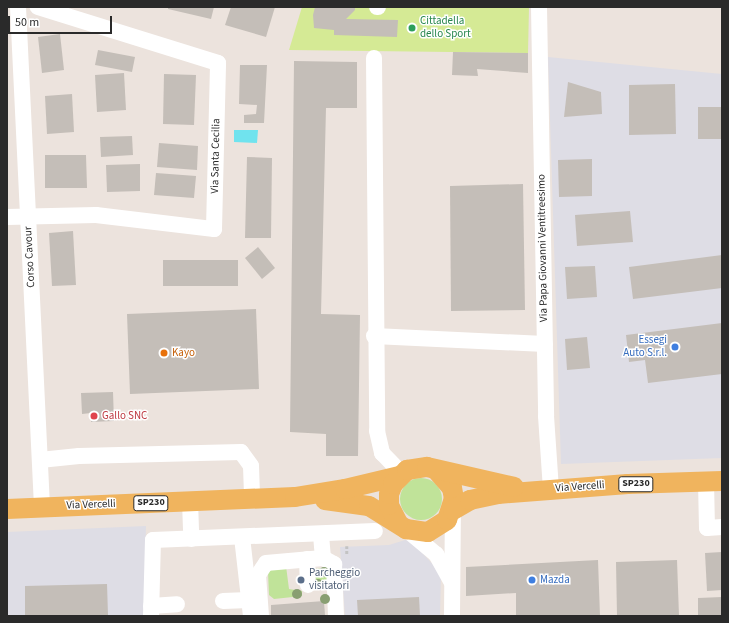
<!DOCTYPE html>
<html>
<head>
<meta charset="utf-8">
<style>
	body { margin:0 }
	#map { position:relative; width:729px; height:623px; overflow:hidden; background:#ece3dd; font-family:"Source Sans 3",sans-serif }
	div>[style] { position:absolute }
	.industrial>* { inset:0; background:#dedde5 }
	.green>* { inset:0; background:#c0e399 }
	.round { border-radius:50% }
	.pitch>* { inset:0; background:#d5ea95 }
	.water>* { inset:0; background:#70e3ee }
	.building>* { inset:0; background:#c4beb8 }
	.path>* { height:2.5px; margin-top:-1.25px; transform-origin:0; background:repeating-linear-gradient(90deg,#c3c3c3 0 3px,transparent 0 5px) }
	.minor>* { height:16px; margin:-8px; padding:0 8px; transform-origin:8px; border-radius:8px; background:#fff }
	.major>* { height:20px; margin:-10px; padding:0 10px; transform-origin:10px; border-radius:10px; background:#f0b45e }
	.trees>* { width:10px; height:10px; margin:-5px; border-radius:50%; background:#899f72 }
	.dots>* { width:11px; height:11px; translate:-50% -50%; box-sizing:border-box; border:2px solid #fff; border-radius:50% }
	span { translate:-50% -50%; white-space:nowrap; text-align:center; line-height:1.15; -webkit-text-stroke:3px #fff; paint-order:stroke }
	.shield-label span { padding:1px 3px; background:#fff; border:1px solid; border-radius:3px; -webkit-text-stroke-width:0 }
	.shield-label { font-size:10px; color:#2a2a2a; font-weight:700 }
	.leisure-label { font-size:11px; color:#27864d }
	.left { translate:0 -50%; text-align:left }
	.street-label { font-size:11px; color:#2a2a2a }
	.shop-label { font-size:11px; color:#366cbe }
	.right { translate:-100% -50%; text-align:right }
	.food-label { font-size:11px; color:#c56008 }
	.health-label { font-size:11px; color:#be3a42 }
	.service-label { font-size:11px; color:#4e5e75 }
	.frame { position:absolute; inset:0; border:8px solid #2a2a2a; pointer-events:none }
	.scale { position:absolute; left:8px; top:16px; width:104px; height:18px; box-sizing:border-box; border:2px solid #2a2a2a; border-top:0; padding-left:5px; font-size:12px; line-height:14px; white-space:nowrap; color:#2a2a2a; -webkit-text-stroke:3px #fff; paint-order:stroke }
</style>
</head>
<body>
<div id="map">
	<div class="industrial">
		<i style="clip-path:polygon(548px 57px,722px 74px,722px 458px,561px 464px)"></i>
		<i style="clip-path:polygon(146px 526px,144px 616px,7px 616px,7px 532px)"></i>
		<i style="clip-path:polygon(405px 540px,411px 541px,441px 573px,440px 616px,345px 616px,340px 547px,389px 545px)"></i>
	</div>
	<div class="green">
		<i class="round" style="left:400px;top:478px;width:42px;height:42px"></i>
		<i style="clip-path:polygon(286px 566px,289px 589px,302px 591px,302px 596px,274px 599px,269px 595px,268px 572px,270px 568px)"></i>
		<i style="clip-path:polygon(329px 568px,329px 589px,314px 590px,313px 569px)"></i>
	</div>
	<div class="pitch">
		<i style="clip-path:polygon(302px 7px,529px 7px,528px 53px,289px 50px)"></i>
	</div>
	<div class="water">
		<i style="clip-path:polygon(234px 130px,258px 130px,257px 143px,234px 142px)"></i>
	</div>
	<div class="building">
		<i style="clip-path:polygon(168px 7px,214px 7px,211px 19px,168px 9px)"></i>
		<i style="clip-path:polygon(231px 7px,275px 7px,266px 37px,225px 25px)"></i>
		<i style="clip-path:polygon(315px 7px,355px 7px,355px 10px,346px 19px,398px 20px,397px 37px,334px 35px,334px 30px,314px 28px,313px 15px)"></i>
		<i style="clip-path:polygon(60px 34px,64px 70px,42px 73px,38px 37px)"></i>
		<i style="clip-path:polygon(98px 50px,135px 57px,132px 72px,95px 65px)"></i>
		<i style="clip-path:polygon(453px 52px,528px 53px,528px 73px,477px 69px,478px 76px,452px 75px)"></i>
		<i style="clip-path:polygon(294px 61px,357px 62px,357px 108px,326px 108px,321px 314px,360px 315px,358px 456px,326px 456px,326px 434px,290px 432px)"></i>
		<i style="clip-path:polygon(240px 65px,267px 65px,264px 123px,244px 123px,244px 115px,256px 114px,257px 105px,239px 104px)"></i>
		<i style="clip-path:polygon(124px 73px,126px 110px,97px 112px,95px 75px)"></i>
		<i style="clip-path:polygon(164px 74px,196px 75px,194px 125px,163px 124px)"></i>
		<i style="clip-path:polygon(568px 82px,601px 92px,602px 114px,564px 117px)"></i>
		<i style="clip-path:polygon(675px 84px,676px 134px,629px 135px,629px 85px)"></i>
		<i style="clip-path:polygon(72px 94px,74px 132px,47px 134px,45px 96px)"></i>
		<i style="clip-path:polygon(698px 107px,722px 107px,722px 139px,698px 139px)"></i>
		<i style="clip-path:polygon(132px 136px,133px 155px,101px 157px,100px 137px)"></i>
		<i style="clip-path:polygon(159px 143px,198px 146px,197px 170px,157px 167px)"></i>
		<i style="clip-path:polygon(45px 155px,86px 155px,87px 188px,45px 188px)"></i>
		<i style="clip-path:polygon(247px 157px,272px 158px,271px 238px,245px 238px)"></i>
		<i style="clip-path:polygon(592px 159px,592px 196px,559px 197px,558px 160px)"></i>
		<i style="clip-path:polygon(140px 164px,140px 191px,107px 192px,106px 165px)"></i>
		<i style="clip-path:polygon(156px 173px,196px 176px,194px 198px,154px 195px)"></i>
		<i style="clip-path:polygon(523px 184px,525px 310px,451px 311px,450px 186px)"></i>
		<i style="clip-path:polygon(630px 211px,633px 242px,577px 246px,575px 215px)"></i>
		<i style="clip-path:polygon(73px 231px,76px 285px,52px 286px,49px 233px)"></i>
		<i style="clip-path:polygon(258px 247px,275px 268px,262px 279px,245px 258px)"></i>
		<i style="clip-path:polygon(722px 255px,722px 288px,633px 299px,629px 267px)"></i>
		<i style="clip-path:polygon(163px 260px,238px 260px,238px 286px,163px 286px)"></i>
		<i style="clip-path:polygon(595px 266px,597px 297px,567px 299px,565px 267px)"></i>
		<i style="clip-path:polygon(256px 309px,259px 389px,130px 394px,127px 314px)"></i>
		<i style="clip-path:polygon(722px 323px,722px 374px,648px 383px,645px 360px,629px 362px,626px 335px)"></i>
		<i style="clip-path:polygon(587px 337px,590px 368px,567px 370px,565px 339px)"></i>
		<i style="clip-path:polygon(113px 392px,114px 421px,91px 422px,91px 413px,82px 414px,81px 393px)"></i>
		<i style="clip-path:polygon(722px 552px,722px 590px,707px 591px,705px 553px)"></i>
		<i style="clip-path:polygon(598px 560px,600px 616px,516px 616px,516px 593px,466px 596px,466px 567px)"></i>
		<i style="clip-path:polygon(677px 560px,679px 616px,617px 616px,616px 562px)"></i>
		<i style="clip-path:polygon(107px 584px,108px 616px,25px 616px,25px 586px)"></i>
		<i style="clip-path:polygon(419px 597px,420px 616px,358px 616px,357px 600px)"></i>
		<i style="clip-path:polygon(722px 597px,722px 616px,698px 616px,698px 598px)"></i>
		<i style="clip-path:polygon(324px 601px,325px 616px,271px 616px,271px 605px)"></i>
	</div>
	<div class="path">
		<i style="left:347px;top:546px;width:9px;rotate:90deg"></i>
	</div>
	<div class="minor">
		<i style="left:18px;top:7px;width:501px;rotate:87.25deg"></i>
		<i style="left:377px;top:7px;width:1px"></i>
		<i style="left:539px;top:7px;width:409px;rotate:89deg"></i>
		<i style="left:546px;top:416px;width:73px;rotate:86.1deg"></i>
		<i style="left:374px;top:58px;width:373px;rotate:89.5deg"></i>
		<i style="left:377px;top:431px;width:23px;rotate:77deg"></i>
		<i style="left:382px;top:453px;width:29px;rotate:46deg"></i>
		<i style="left:7px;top:217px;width:89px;rotate:-1.3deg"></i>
		<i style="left:96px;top:215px;width:119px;rotate:6.8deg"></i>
		<i style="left:214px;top:229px;width:166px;rotate:-88.6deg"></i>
		<i style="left:218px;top:63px;width:189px;rotate:-162.7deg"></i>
		<i style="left:374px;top:336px;width:171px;rotate:2.7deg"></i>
		<i style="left:40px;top:460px;width:39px;rotate:-6deg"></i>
		<i style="left:79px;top:456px;width:162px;rotate:-1.4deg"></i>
		<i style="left:241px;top:452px;width:17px;rotate:54deg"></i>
		<i style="left:251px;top:466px;width:33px;rotate:88deg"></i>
		<i style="left:706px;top:481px;width:47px;rotate:88.8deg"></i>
		<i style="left:707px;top:528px;width:15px;rotate:-4deg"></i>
		<i style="left:190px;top:501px;width:38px;rotate:88deg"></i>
		<i style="left:407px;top:530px;width:38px;rotate:40deg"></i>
		<i style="left:436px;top:554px;width:31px;rotate:61deg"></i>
		<i style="left:242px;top:537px;width:80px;rotate:83.5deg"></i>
		<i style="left:323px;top:558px;width:13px;rotate:29deg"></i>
		<i style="left:334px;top:564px;width:52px;rotate:87.8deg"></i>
		<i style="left:307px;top:559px;width:26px;rotate:88deg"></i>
		<i style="left:223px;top:601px;width:26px;rotate:-2deg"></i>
		<i style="left:151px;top:606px;width:26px;rotate:-4deg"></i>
		<i style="left:151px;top:616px;width:76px;rotate:-88.5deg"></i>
		<i style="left:153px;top:540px;width:222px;rotate:-2.3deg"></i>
		<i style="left:261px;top:616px;width:41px;rotate:-94.2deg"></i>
		<i style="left:258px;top:575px;width:14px;rotate:-56deg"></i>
		<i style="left:266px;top:563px;width:57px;rotate:-5deg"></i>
		<i style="left:323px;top:558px;width:24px;rotate:-95deg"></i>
		<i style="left:452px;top:616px;width:106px;rotate:-89.5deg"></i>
	</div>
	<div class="major">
		<i style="left:325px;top:500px;width:44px;rotate:7.8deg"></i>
		<i style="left:369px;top:506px;width:44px;rotate:31.9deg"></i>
		<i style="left:406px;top:529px;width:22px;rotate:8deg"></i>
		<i style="left:428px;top:532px;width:22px;rotate:-32deg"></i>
		<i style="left:447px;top:520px;width:22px;rotate:-72deg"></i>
		<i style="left:454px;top:499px;width:11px;rotate:-100deg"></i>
		<i style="left:452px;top:488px;width:23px;rotate:-131deg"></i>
		<i style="left:7px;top:509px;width:288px;rotate:-2.4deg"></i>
		<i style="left:295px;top:497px;width:51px;rotate:-9.1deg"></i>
		<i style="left:345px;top:489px;width:56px;rotate:-13.5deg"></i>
		<i style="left:453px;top:510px;width:20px;rotate:-30deg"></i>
		<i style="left:470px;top:500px;width:29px;rotate:-12deg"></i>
		<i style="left:498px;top:494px;width:130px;rotate:-4.4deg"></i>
		<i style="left:628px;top:484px;width:94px;rotate:-1.8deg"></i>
		<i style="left:398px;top:523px;width:20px;rotate:-117deg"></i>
		<i style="left:389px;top:505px;width:11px;rotate:-90deg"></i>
		<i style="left:389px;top:494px;width:11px;rotate:-68deg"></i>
		<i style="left:393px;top:484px;width:20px;rotate:-45deg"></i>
		<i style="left:407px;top:470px;width:20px;rotate:-9deg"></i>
		<i style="left:427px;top:467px;width:89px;rotate:12.9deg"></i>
	</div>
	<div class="trees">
		<i style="left:324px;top:572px"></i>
		<i style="left:318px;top:584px"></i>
		<i style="left:297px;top:594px"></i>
		<i style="left:325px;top:599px"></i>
	</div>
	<div class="dots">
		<i style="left:412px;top:28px;background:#2e9e5b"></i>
		<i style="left:675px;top:347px;background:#3f7fe0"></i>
		<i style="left:164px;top:353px;background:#e8710a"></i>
		<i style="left:94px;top:416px;background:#e0444e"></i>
		<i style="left:301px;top:580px;background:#5c6f8a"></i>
		<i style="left:532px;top:580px;background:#3f7fe0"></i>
	</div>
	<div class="shield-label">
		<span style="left:636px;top:484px">SP230</span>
		<span style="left:151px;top:503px">SP230</span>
	</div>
	<div class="leisure-label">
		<span class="left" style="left:420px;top:28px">Cittadella<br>dello Sport</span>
	</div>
	<div class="street-label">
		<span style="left:216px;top:156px;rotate:-89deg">Via Santa Cecilia</span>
		<span style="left:543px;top:248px;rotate:-91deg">Via Papa Giovanni Ventitreesimo</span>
		<span style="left:30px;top:257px;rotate:-93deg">Corso Cavour</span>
		<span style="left:580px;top:487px;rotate:-4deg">Via Vercelli</span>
		<span style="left:91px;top:505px;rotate:-2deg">Via Vercelli</span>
	</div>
	<div class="shop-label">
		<span class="right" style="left:667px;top:347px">Essegi<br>Auto S.r.l.</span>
		<span class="left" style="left:540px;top:580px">Mazda</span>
	</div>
	<div class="food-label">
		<span class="left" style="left:172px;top:353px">Kayo</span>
	</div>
	<div class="health-label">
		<span class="left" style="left:102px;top:416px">Gallo SNC</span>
	</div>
	<div class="service-label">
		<span class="left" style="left:309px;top:580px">Parcheggio<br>visitatori</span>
	</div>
	<div class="frame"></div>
	<div class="scale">50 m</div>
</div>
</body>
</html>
